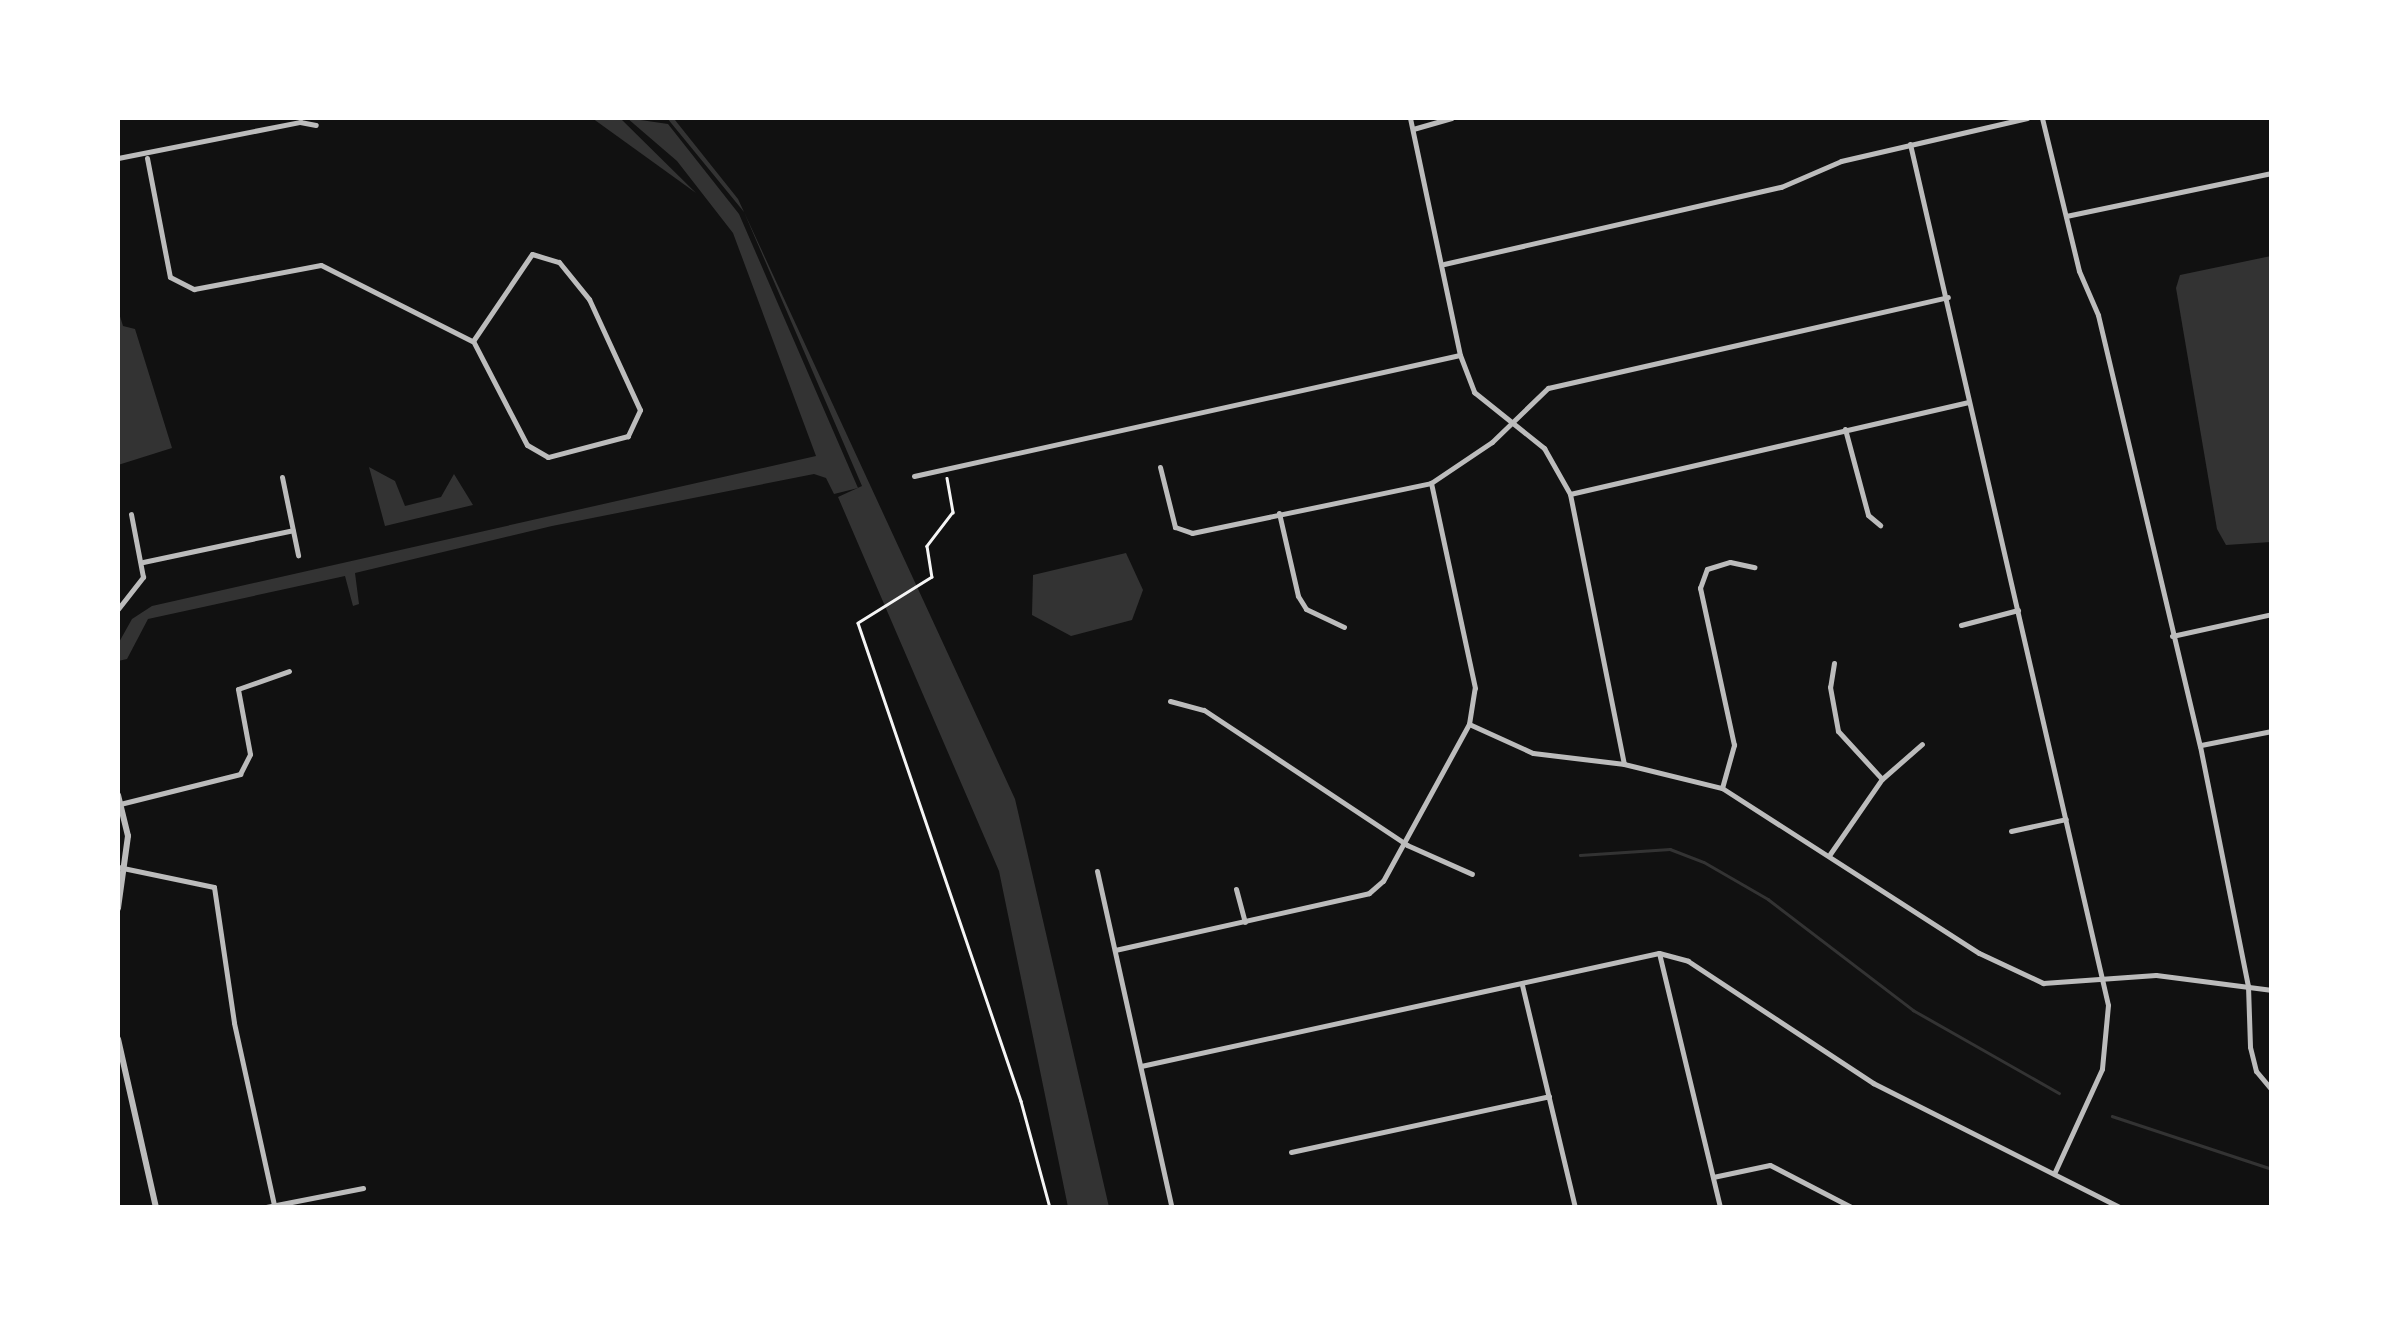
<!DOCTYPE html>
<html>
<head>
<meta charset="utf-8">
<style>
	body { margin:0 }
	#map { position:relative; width:2389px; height:1325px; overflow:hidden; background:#111; font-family:"Alegreya Sans",sans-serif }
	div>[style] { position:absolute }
	.water>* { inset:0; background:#333 }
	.stream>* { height:2.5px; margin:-1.25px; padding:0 1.25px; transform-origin:1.25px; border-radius:1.25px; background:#333 }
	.path>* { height:2.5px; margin:-1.25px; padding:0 1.25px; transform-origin:1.25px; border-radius:1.25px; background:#f5f5f5 }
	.minor>* { height:5px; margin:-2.5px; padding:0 2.5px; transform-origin:2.5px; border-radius:2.5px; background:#bcbcbc }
	.tertiary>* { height:6px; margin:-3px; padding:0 3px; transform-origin:3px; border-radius:3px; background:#bcbcbc }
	span { translate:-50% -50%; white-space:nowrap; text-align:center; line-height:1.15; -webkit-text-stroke:8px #fff; paint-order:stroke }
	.frame { position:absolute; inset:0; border:120px solid #fff; pointer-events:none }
</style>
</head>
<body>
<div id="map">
	<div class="water">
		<i style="clip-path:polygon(592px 118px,620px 118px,696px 193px)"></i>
		<i style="clip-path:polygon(627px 118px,668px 124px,739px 214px,858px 488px,834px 494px,826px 478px,814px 474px,552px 526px,355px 573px,359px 604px,353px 606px,345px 576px,148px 619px,127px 659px,118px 661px,118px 644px,132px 619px,152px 606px,816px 456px,733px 233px,677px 161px)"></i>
		<i style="clip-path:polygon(667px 118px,675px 120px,738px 199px,1015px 799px,1109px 1207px,1068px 1207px,999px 871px,838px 497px,862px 486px,744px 212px)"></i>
		<i style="clip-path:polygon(2271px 256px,2271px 542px,2226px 545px,2217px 529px,2176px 288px,2180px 275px)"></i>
		<i style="clip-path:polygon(118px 310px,123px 326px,135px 329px,172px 448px,118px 465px)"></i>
		<i style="clip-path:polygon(369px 467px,395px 481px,405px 506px,441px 497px,454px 474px,473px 505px,385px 526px)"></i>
		<i style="clip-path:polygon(1126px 553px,1143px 590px,1132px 620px,1071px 636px,1032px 615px,1033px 575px)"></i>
	</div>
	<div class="stream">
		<i style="left:1580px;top:855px;width:90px;rotate:-3.8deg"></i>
		<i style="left:1670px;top:849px;width:36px;rotate:21deg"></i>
		<i style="left:1704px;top:862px;width:74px;rotate:30deg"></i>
		<i style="left:1768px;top:899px;width:183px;rotate:37.4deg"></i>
		<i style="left:1913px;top:1010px;width:168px;rotate:29.6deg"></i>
		<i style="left:2112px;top:1116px;width:169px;rotate:18.3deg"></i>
	</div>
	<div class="path">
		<i style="left:947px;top:478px;width:35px;rotate:80deg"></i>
		<i style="left:953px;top:512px;width:43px;rotate:127.4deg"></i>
		<i style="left:927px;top:546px;width:31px;rotate:81deg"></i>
		<i style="left:932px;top:577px;width:87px;rotate:148.1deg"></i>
		<i style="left:858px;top:623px;width:505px;rotate:71.17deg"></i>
		<i style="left:1021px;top:1101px;width:111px;rotate:74.8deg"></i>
	</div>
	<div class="minor">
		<i style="left:1410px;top:118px;width:242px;rotate:78.1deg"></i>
		<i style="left:1460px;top:355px;width:40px;rotate:69deg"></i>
		<i style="left:1474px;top:392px;width:90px;rotate:38.7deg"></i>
		<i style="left:1544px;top:448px;width:53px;rotate:60.5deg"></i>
		<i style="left:1570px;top:494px;width:275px;rotate:78.7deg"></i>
		<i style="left:2042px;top:118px;width:157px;rotate:76.4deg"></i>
		<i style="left:2079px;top:271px;width:48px;rotate:66.6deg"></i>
		<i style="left:2098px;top:315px;width:443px;rotate:76.7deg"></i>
		<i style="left:2200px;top:746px;width:245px;rotate:78.7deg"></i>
		<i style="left:2248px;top:986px;width:61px;rotate:88.1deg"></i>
		<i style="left:2250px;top:1047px;width:25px;rotate:76deg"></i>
		<i style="left:2256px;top:1071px;width:25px;rotate:50deg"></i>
		<i style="left:1413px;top:129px;width:40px;rotate:-16deg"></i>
		<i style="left:1910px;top:144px;width:883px;rotate:77.05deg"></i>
		<i style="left:2108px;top:1005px;width:64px;rotate:95.4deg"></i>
		<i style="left:2102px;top:1069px;width:115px;rotate:114.6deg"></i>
		<i style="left:118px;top:158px;width:186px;rotate:-11.2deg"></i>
		<i style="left:300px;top:122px;width:16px;rotate:11deg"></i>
		<i style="left:147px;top:158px;width:121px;rotate:79.1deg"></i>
		<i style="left:170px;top:277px;width:27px;rotate:27deg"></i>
		<i style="left:194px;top:289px;width:129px;rotate:-10.7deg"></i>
		<i style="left:321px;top:265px;width:169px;rotate:26.7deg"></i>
		<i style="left:2066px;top:216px;width:210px;rotate:-11.8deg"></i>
		<i style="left:532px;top:254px;width:28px;rotate:17deg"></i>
		<i style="left:559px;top:262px;width:48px;rotate:51deg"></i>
		<i style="left:589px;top:299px;width:122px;rotate:65.3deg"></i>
		<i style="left:640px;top:410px;width:29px;rotate:115deg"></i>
		<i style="left:628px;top:436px;width:83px;rotate:165.3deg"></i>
		<i style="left:548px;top:457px;width:24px;rotate:-150deg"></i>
		<i style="left:527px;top:445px;width:117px;rotate:-117.4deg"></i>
		<i style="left:473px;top:341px;width:105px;rotate:-55.9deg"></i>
		<i style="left:1444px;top:264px;width:346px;rotate:-12.9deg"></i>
		<i style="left:1781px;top:187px;width:65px;rotate:-23.4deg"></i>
		<i style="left:1841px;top:161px;width:191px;rotate:-13deg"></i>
		<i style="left:1845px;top:429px;width:89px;rotate:75deg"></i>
		<i style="left:1868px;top:515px;width:16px;rotate:40deg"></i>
		<i style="left:1160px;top:467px;width:62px;rotate:76deg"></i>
		<i style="left:1175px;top:527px;width:18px;rotate:19deg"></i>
		<i style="left:1192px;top:533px;width:244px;rotate:-11.8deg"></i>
		<i style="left:1431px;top:483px;width:73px;rotate:-33.9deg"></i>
		<i style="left:1492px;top:442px;width:78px;rotate:-44deg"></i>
		<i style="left:1548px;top:388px;width:410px;rotate:-12.8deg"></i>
		<i style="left:914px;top:476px;width:559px;rotate:-12.5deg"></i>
		<i style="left:282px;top:477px;width:80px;rotate:78.4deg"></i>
		<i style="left:1570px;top:494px;width:409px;rotate:-13deg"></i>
		<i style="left:1279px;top:513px;width:85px;rotate:77.1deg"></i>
		<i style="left:1298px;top:596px;width:15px;rotate:58deg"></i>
		<i style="left:1306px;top:609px;width:42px;rotate:25.3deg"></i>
		<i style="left:143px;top:562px;width:153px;rotate:-12deg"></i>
		<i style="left:118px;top:609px;width:41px;rotate:-52deg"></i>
		<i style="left:143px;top:577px;width:64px;rotate:-100.8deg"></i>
		<i style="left:1961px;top:625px;width:59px;rotate:-14.7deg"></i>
		<i style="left:2172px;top:636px;width:102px;rotate:-12.4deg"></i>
		<i style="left:1834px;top:663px;width:24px;rotate:99deg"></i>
		<i style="left:1830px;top:687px;width:45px;rotate:79.7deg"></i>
		<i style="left:1838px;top:731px;width:65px;rotate:47.5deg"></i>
		<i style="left:1170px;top:701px;width:35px;rotate:15deg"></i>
		<i style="left:1204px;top:710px;width:244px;rotate:33.6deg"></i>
		<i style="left:1407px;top:845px;width:71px;rotate:24deg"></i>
		<i style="left:1469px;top:724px;width:70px;rotate:24.4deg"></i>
		<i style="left:1533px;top:753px;width:92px;rotate:6.9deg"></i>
		<i style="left:1624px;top:764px;width:101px;rotate:13.8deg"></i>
		<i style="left:1722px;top:788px;width:305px;rotate:32.7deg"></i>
		<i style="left:1979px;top:953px;width:71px;rotate:25.1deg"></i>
		<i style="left:2043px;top:983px;width:113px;rotate:-4deg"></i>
		<i style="left:2156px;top:975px;width:117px;rotate:7.4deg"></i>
		<i style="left:2201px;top:745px;width:72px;rotate:-11.2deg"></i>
		<i style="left:1722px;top:788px;width:45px;rotate:-74.4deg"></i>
		<i style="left:1734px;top:745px;width:161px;rotate:-102.2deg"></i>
		<i style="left:1700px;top:588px;width:20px;rotate:-70deg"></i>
		<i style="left:1707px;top:569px;width:24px;rotate:-17deg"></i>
		<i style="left:1730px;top:562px;width:25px;rotate:12deg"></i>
		<i style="left:120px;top:804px;width:124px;rotate:-14deg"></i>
		<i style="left:240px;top:774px;width:22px;rotate:-63deg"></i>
		<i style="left:250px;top:754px;width:66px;rotate:-100.5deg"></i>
		<i style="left:238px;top:689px;width:54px;rotate:-19.4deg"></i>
		<i style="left:2011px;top:831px;width:56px;rotate:-12.3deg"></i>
		<i style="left:1830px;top:854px;width:91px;rotate:-55.3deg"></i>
		<i style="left:1882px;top:779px;width:53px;rotate:-41.2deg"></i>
		<i style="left:118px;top:867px;width:98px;rotate:11.8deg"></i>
		<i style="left:214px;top:887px;width:137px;rotate:81.6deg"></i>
		<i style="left:234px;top:1023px;width:186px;rotate:77.6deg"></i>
		<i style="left:1097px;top:871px;width:345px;rotate:77.5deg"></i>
		<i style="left:1236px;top:889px;width:34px;rotate:75deg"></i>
		<i style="left:1115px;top:950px;width:260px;rotate:-12.6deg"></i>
		<i style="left:1369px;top:893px;width:18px;rotate:-41deg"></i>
		<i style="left:1383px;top:881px;width:179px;rotate:-61.3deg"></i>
		<i style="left:1469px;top:724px;width:36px;rotate:-81deg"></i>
		<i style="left:1475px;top:688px;width:210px;rotate:-102.1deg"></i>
		<i style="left:1659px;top:953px;width:262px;rotate:76.5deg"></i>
		<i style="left:1522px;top:985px;width:229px;rotate:76.6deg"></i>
		<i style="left:1141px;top:1066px;width:530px;rotate:-12.31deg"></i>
		<i style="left:1659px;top:953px;width:30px;rotate:15deg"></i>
		<i style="left:1688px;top:961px;width:222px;rotate:33.4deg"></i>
		<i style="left:1873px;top:1083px;width:278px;rotate:26.7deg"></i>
		<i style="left:1291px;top:1152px;width:264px;rotate:-12.2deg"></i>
		<i style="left:1713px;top:1177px;width:58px;rotate:-11.9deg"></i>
		<i style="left:1770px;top:1165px;width:93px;rotate:27.4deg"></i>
		<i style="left:261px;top:1208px;width:104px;rotate:-11.1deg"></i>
	</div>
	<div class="tertiary">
		<i style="left:118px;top:795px;width:42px;rotate:76.3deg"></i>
		<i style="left:128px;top:836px;width:73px;rotate:97.9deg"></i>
		<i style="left:118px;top:1039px;width:173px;rotate:77.3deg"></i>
	</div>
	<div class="frame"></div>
</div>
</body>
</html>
